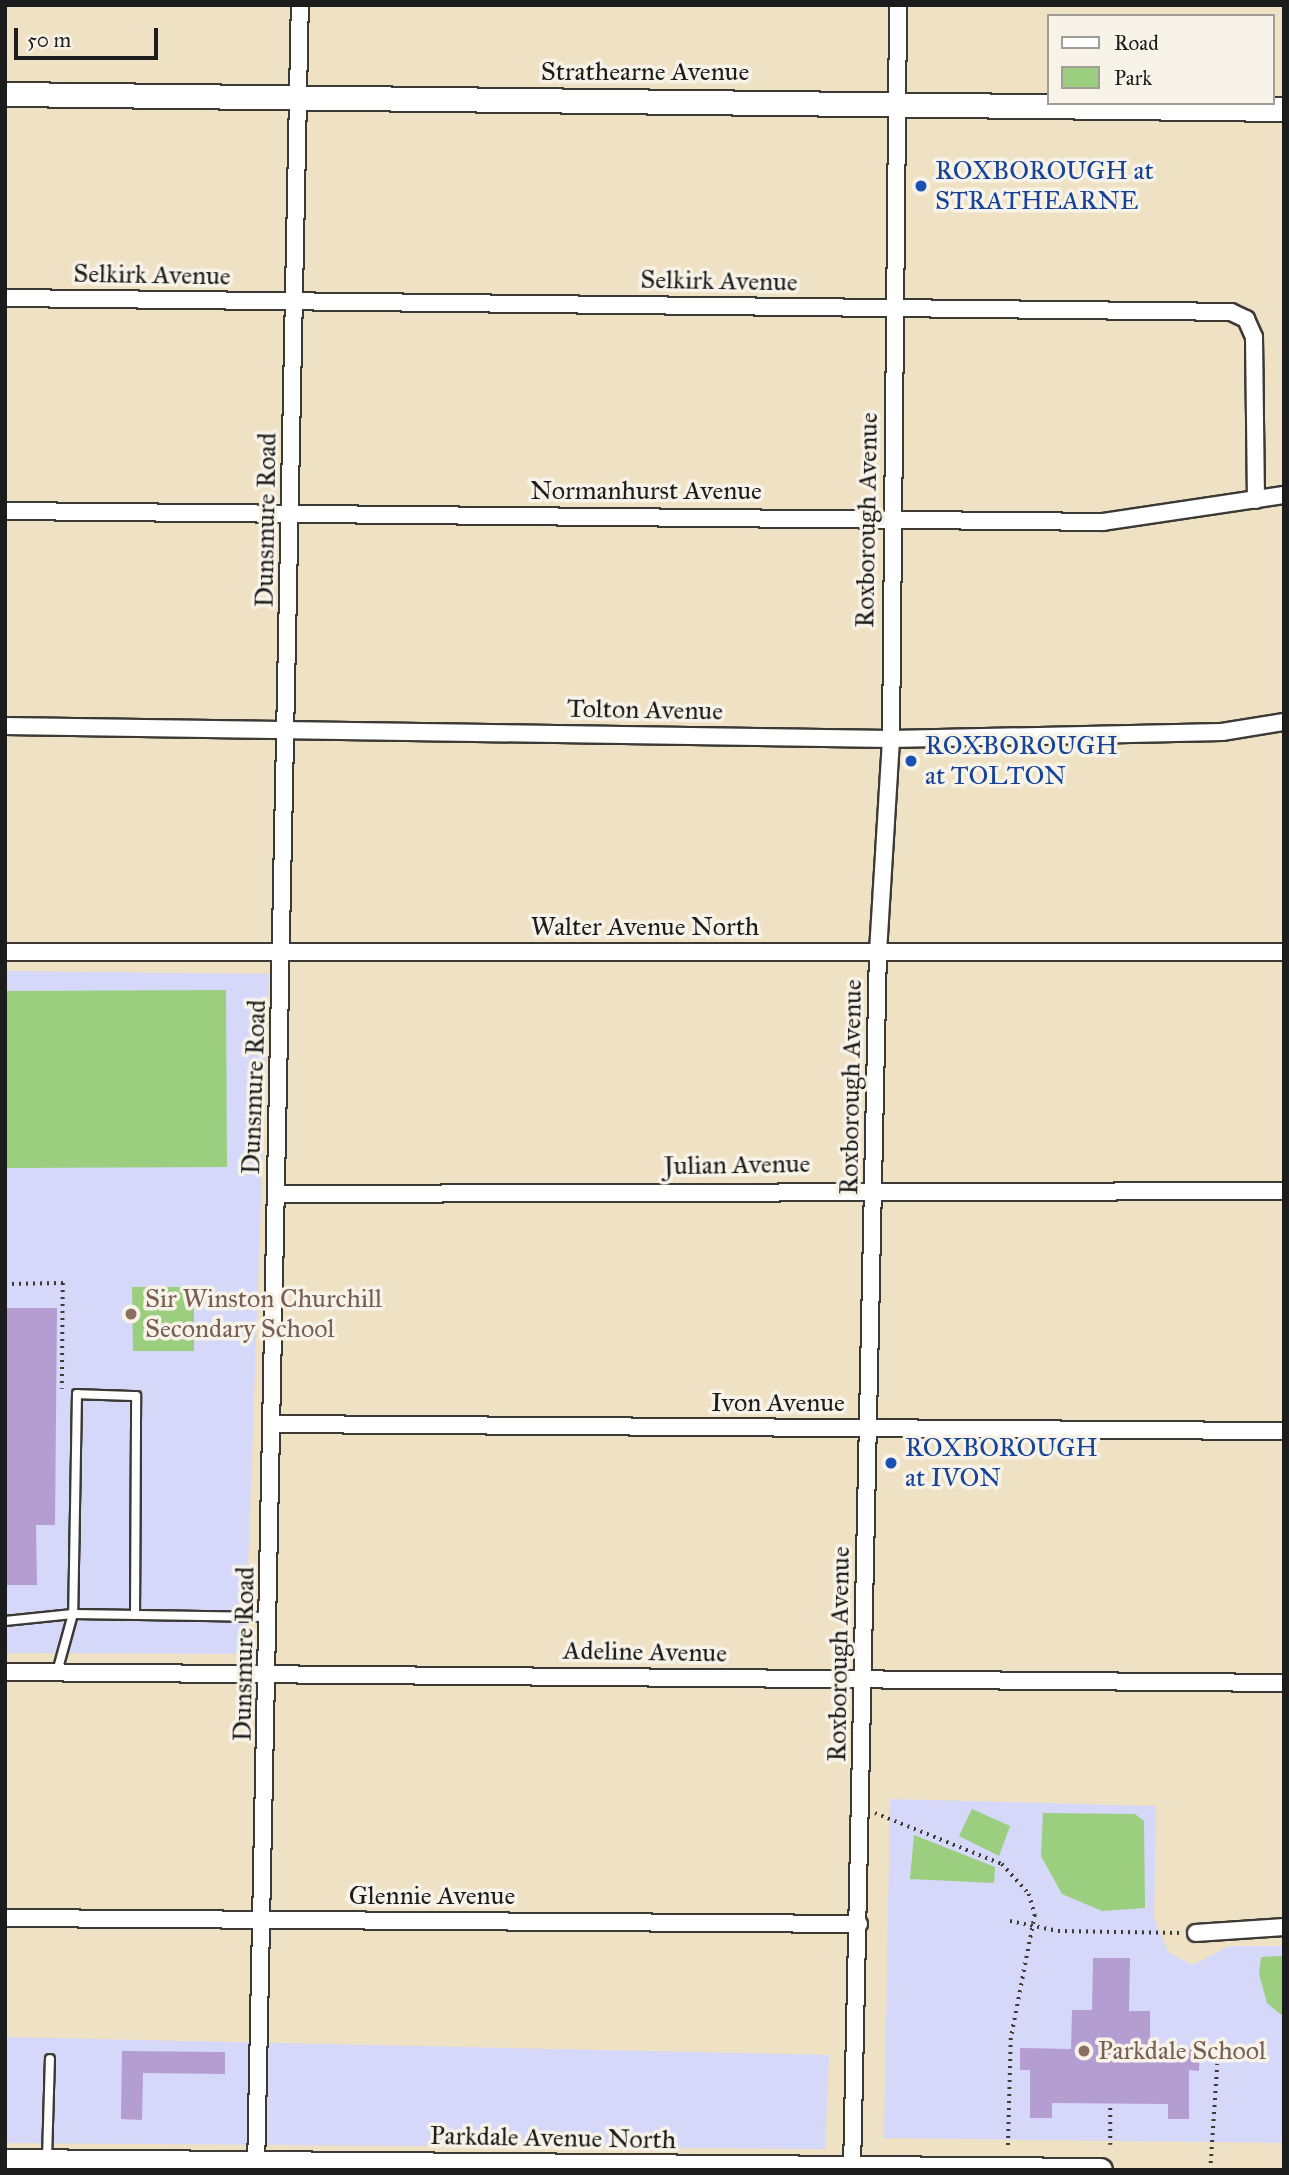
<!DOCTYPE html>
<html>
<head>
<meta charset="utf-8">
<style>
	body { margin:0 }
	#map { position:relative; width:1289px; height:2175px; overflow:hidden; background:#efe1c3; font-family:"IM FELL Great Primer",serif }
	div>[style] { position:absolute }
	.built>* { inset:0; background:#d5d8f9 }
	.green>* { inset:0; background:#9bce7f }
	.building>* { inset:0; background:#b49dd1 }
	.path>* { height:3.5px; margin-top:-1.75px; transform-origin:0; background:repeating-linear-gradient(90deg,#3c3a35 0 2px,transparent 0 7px) }
	.roads { filter:drop-shadow(2px 0 #3c3a35) drop-shadow(-2px 0 #3c3a35) drop-shadow(0 2px #3c3a35) drop-shadow(0 -2px #3c3a35) }
	.lane>* { height:8px; margin:-4px; padding:0 4px; transform-origin:4px; border-radius:4px; background:#fff }
	.street>* { height:16px; margin:-8px; padding:0 8px; transform-origin:8px; border-radius:8px; background:#fff }
	.secondary>* { height:23px; margin:-11.5px; padding:0 11.5px; transform-origin:11.5px; border-radius:11.5px; background:#fff }
	.dots>* { width:19px; height:19px; translate:-50% -50%; box-sizing:border-box; border:4px solid #f7f3e8; border-radius:50% }
	span { translate:-50% -50%; white-space:nowrap; text-align:center; line-height:1.15; -webkit-text-stroke:7px #f7f3e8; paint-order:stroke }
	.street-label { font-size:26px; color:#1c1c1c }
	.transit-label { font-size:26px; color:#164399 }
	.left { translate:0 -50%; text-align:left }
	.education-label { font-size:26px; color:#785e54 }
	.frame { position:absolute; inset:0; border:7px solid #1c1c1c; pointer-events:none }
	.legend { position:absolute; left:1047px; top:14px; width:228px; height:91px; box-sizing:border-box; background:#f7f3e8; border:2px solid #9f9d96; margin:0; padding:9px 12px; list-style:none; font-size:21px; color:#1c1c1c }
	.legend li { display:flex; align-items:center; gap:14px; height:35px }
	.legend b { width:35px; border:2px solid #9f9d96 }
	.scale { position:absolute; left:14px; top:28px; width:144px; height:32px; box-sizing:border-box; border:4px solid #1c1c1c; border-top:0; padding-left:9px; font-size:21px; line-height:24px; white-space:nowrap; color:#1c1c1c; -webkit-text-stroke:5px #f7f3e8; paint-order:stroke }
</style>
</head>
<body>
<div id="map">
	<div class="built">
		<i style="clip-path:polygon(5px 971px,269px 974px,245px 1654px,5px 1653px)"></i>
		<i style="clip-path:polygon(890px 1799px,1156px 1806px,1154px 1918px,1168px 1952px,1193px 1965px,1229px 1946px,1284px 1946px,1284px 2143px,884px 2138px)"></i>
		<i style="clip-path:polygon(5px 2037px,829px 2055px,825px 2149px,5px 2143px)"></i>
	</div>
	<div class="green">
		<i style="clip-path:polygon(226px 990px,227px 1167px,5px 1168px,5px 991px)"></i>
		<i style="clip-path:polygon(132px 1287px,194px 1287px,194px 1351px,133px 1351px)"></i>
		<i style="clip-path:polygon(972px 1809px,1010px 1826px,999px 1856px,959px 1836px)"></i>
		<i style="clip-path:polygon(1043px 1813px,1135px 1814px,1144px 1821px,1145px 1908px,1102px 1911px,1062px 1894px,1041px 1856px)"></i>
		<i style="clip-path:polygon(914px 1835px,995px 1867px,994px 1883px,910px 1879px)"></i>
		<i style="clip-path:polygon(1284px 1956px,1284px 2017px,1267px 2003px,1259px 1974px,1261px 1957px)"></i>
	</div>
	<div class="building">
		<i style="clip-path:polygon(6px 1308px,57px 1308px,55px 1525px,36px 1525px,37px 1585px,5px 1585px)"></i>
		<i style="clip-path:polygon(1093px 1958px,1130px 1958px,1129px 2011px,1150px 2011px,1150px 2049px,1200px 2049px,1199px 2071px,1189px 2070px,1189px 2119px,1168px 2119px,1168px 2104px,1052px 2103px,1052px 2118px,1030px 2118px,1030px 2070px,1020px 2070px,1020px 2048px,1071px 2049px,1072px 2010px,1092px 2010px)"></i>
		<i style="clip-path:polygon(122px 2051px,225px 2052px,225px 2074px,143px 2073px,142px 2120px,121px 2119px)"></i>
	</div>
	<div class="path">
		<i style="left:5px;top:1284px;width:58px;rotate:-1deg"></i>
		<i style="left:63px;top:1283px;width:106px;rotate:90.5deg"></i>
		<i style="left:875px;top:1813px;width:137px;rotate:21.9deg"></i>
		<i style="left:1002px;top:1864px;width:40px;rotate:48deg"></i>
		<i style="left:1029px;top:1894px;width:22px;rotate:74deg"></i>
		<i style="left:1035px;top:1915px;width:125px;rotate:101deg"></i>
		<i style="left:1011px;top:2038px;width:111px;rotate:91.5deg"></i>
		<i style="left:1010px;top:1921px;width:49px;rotate:11.8deg"></i>
		<i style="left:1058px;top:1931px;width:124px;rotate:0.9deg"></i>
		<i style="left:1110px;top:2145px;width:41px;rotate:-90deg"></i>
		<i style="left:1210px;top:2170px;width:106px;rotate:-86.2deg"></i>
	</div>
	<div class="roads">
		<div class="lane">
			<i style="left:135px;top:1615px;width:219px;rotate:-89.7deg"></i>
			<i style="left:136px;top:1396px;width:59px;rotate:-178.1deg"></i>
			<i style="left:77px;top:1394px;width:220px;rotate:91deg"></i>
			<i style="left:73px;top:1614px;width:196px;rotate:0.9deg"></i>
			<i style="left:5px;top:1621px;width:68px;rotate:-5.9deg"></i>
			<i style="left:57px;top:1672px;width:60px;rotate:-74.6deg"></i>
			<i style="left:47px;top:2158px;width:99px;rotate:-88.3deg"></i>
		</div>
		<div class="street">
			<i style="left:5px;top:298px;width:1226px;rotate:0.65deg"></i>
			<i style="left:1231px;top:312px;width:17px;rotate:25deg"></i>
			<i style="left:1246px;top:319px;width:20px;rotate:66deg"></i>
			<i style="left:1254px;top:337px;width:163px;rotate:89.3deg"></i>
			<i style="left:5px;top:511px;width:1098px;rotate:0.57deg"></i>
			<i style="left:1103px;top:522px;width:183px;rotate:-8.5deg"></i>
			<i style="left:5px;top:726px;width:886px;rotate:0.84deg"></i>
			<i style="left:891px;top:739px;width:331px;rotate:-1.2deg"></i>
			<i style="left:1222px;top:732px;width:63px;rotate:-9.2deg"></i>
			<i style="left:5px;top:952px;width:1279px"></i>
			<i style="left:276px;top:1194px;width:1008px;rotate:-0.17deg"></i>
			<i style="left:271px;top:1424px;width:1013px;rotate:0.4deg"></i>
			<i style="left:5px;top:1672px;width:1279px;rotate:0.49deg"></i>
			<i style="left:5px;top:1918px;width:854px;rotate:0.4deg"></i>
			<i style="left:1196px;top:1933px;width:88px;rotate:-3.9deg"></i>
			<i style="left:256px;top:2170px;width:2165px;rotate:-88.84deg"></i>
			<i style="left:852px;top:2170px;width:1218px;rotate:-88.78deg"></i>
			<i style="left:878px;top:952px;width:213px;rotate:-86.5deg"></i>
			<i style="left:891px;top:739px;width:734px;rotate:-89.45deg"></i>
		</div>
		<div class="secondary">
			<i style="left:5px;top:94px;width:1279px;rotate:0.67deg"></i>
			<i style="left:5px;top:2161px;width:1095px;rotate:0.47deg"></i>
		</div>
	</div>
	<div class="dots">
		<i style="left:921px;top:186px;background:#1a4fb4"></i>
		<i style="left:911px;top:761px;background:#1a4fb4"></i>
		<i style="left:131px;top:1314px;background:#8d6e63"></i>
		<i style="left:891px;top:1463px;background:#1a4fb4"></i>
		<i style="left:1084px;top:2051px;background:#8d6e63"></i>
	</div>
	<div class="street-label">
		<span style="left:645px;top:72px">Strathearne Avenue</span>
		<span style="left:152px;top:275px;rotate:1deg">Selkirk Avenue</span>
		<span style="left:719px;top:281px;rotate:1deg">Selkirk Avenue</span>
		<span style="left:646px;top:491px">Normanhurst Avenue</span>
		<span style="left:266px;top:520px;rotate:-89deg">Dunsmure Road</span>
		<span style="left:867px;top:520px;rotate:-89deg">Roxborough Avenue</span>
		<span style="left:645px;top:710px;rotate:1deg">Tolton Avenue</span>
		<span style="left:645px;top:927px">Walter Avenue North</span>
		<span style="left:254px;top:1087px;rotate:-88deg">Dunsmure Road</span>
		<span style="left:851px;top:1087px;rotate:-89deg">Roxborough Avenue</span>
		<span style="left:737px;top:1165px;rotate:-1deg">Julian Avenue</span>
		<span style="left:778px;top:1403px">Ivon Avenue</span>
		<span style="left:645px;top:1652px;rotate:1deg">Adeline Avenue</span>
		<span style="left:244px;top:1654px;rotate:-89deg">Dunsmure Road</span>
		<span style="left:839px;top:1654px;rotate:-89deg">Roxborough Avenue</span>
		<span style="left:432px;top:1896px">Glennie Avenue</span>
		<span style="left:553px;top:2138px;rotate:1deg">Parkdale Avenue North</span>
	</div>
	<div class="transit-label">
		<span class="left" style="left:935px;top:186px">ROXBOROUGH at<br>STRATHEARNE</span>
		<span class="left" style="left:925px;top:761px">ROXBOROUGH<br>at TOLTON</span>
		<span class="left" style="left:905px;top:1463px">ROXBOROUGH<br>at IVON</span>
	</div>
	<div class="education-label">
		<span class="left" style="left:145px;top:1314px">Sir Winston Churchill<br>Secondary School</span>
		<span class="left" style="left:1098px;top:2051px">Parkdale School</span>
	</div>
	<div class="frame"></div>
	<ul class="legend">
	<li><b style="height:9px;background:#fff"></b>Road</li>
	<li><b style="height:19px;background:#9bce7f"></b>Park</li>
	</ul>
	<div class="scale">50 m</div>
</div>
</body>
</html>
